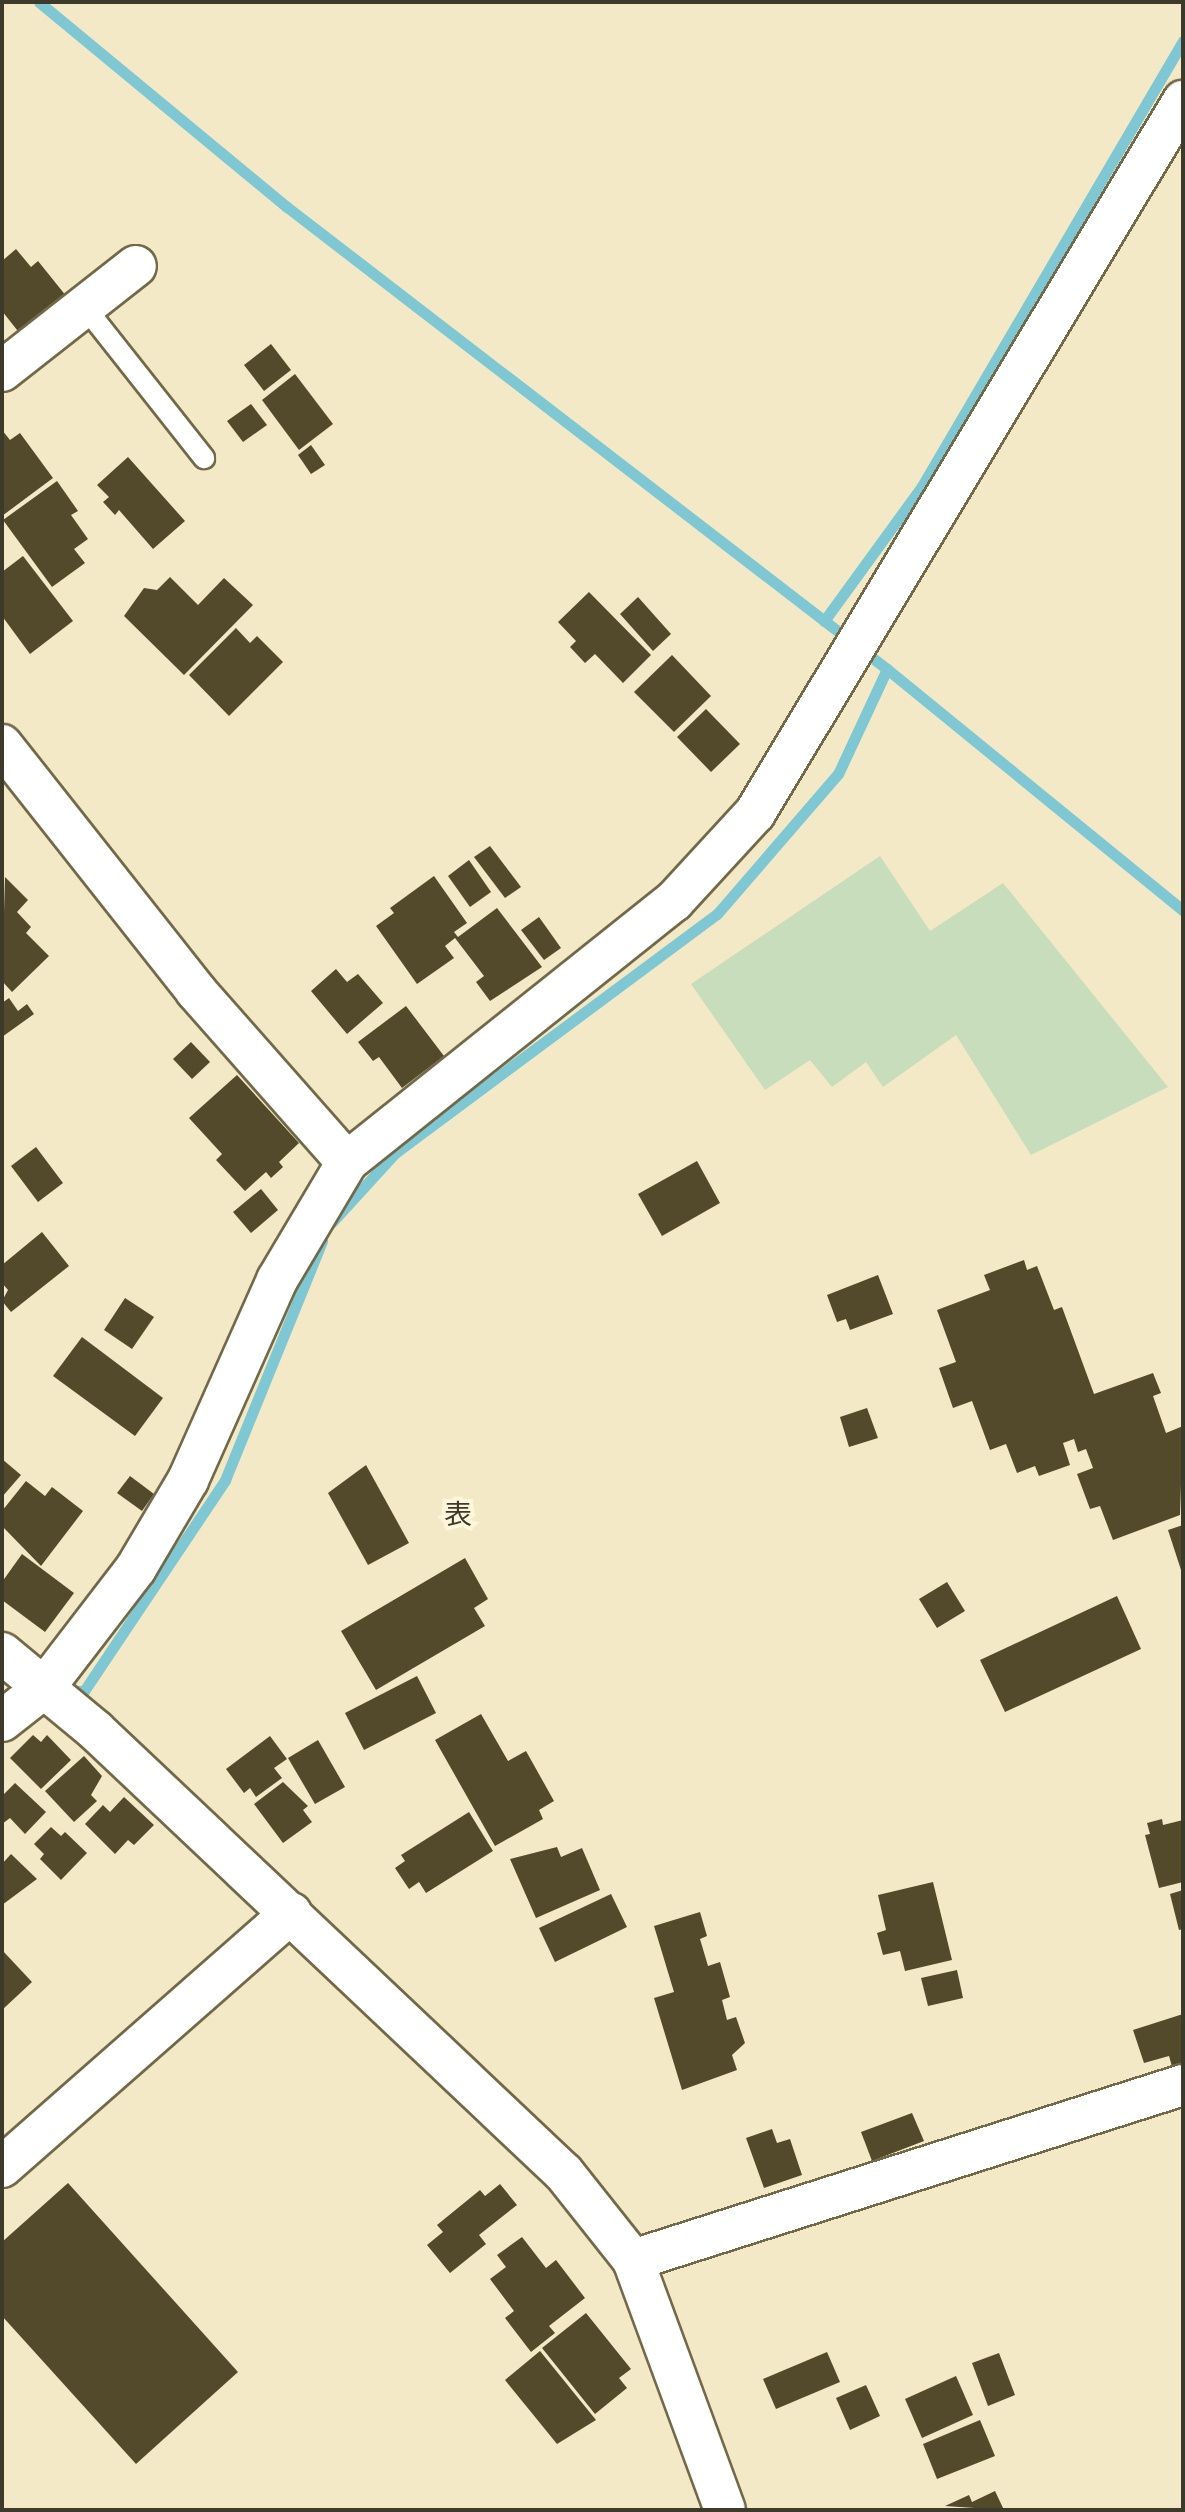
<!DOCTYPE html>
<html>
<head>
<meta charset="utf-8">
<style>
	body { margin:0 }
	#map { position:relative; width:1185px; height:2512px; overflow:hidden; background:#f3e9c6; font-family:"Titillium Web","Noto Sans JP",sans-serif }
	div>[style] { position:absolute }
	.green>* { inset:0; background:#c7ddbb }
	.stream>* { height:11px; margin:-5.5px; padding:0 5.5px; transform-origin:5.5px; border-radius:5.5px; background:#7fc7d3 }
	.building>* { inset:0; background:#534a2c }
	.roads { filter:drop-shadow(2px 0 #726949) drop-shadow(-2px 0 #726949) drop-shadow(0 2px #726949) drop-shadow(0 -2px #726949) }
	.lane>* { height:20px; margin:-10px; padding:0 10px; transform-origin:10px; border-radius:10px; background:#fff }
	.street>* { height:40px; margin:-20px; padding:0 20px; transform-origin:20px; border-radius:20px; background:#fff }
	span { translate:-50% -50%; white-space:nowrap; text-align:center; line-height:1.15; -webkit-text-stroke:8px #fef6da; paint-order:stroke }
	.quarter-label { font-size:28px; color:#3d392b }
	.frame { position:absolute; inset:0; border:4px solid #3d392b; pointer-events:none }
</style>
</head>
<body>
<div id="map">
	<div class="green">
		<i style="clip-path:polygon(880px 856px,930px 931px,1003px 883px,1168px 1087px,1031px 1155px,956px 1035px,883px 1087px,866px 1062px,832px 1087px,810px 1060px,765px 1090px,691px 984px)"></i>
	</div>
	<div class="stream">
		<i style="left:39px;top:2px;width:322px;rotate:39.6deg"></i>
		<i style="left:287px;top:207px;width:757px;rotate:37.6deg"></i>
		<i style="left:887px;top:669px;width:382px;rotate:39.2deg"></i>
		<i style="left:824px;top:621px;width:167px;rotate:-54deg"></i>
		<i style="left:922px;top:486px;width:516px;rotate:-59.61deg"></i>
		<i style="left:332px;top:1222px;width:93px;rotate:-47.6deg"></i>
		<i style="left:395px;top:1153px;width:401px;rotate:-36.6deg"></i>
		<i style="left:717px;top:914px;width:185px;rotate:-49.2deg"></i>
		<i style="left:838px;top:774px;width:116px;rotate:-65deg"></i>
		<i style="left:66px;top:1691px;width:18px"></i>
		<i style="left:84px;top:1691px;width:254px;rotate:-56.2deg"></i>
		<i style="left:225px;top:1480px;width:258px;rotate:-67.9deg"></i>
	</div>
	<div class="building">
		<i style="clip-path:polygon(16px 249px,31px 267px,38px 261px,71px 302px,25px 340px,2px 311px,2px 261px)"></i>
		<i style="clip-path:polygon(271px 344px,291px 370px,264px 391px,244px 365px)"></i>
		<i style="clip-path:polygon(295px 374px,333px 424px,299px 450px,262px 400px)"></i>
		<i style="clip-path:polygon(251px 404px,267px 425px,243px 442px,227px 421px)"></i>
		<i style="clip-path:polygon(2px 430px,10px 440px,20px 433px,53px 478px,2px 516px)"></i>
		<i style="clip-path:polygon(311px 445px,325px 465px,311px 474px,298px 455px)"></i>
		<i style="clip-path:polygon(128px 457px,185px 521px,153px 549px,119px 510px,115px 515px,103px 502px,109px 497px,97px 485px)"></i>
		<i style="clip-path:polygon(57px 481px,78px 511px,71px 515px,88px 539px,74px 549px,85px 563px,52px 587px,3px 520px)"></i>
		<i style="clip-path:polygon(23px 556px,73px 621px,30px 654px,2px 616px,2px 572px)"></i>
		<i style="clip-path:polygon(170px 577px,198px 605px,224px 578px,253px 605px,184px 675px,124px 616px,144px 588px,157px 590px)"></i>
		<i style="clip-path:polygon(589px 592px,651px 655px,623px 683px,595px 654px,585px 663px,570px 647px,576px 641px,558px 622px)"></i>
		<i style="clip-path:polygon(638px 597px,671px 634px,653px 651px,620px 614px)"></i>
		<i style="clip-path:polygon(236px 628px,250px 643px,257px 636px,283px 662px,229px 716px,189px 675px)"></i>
		<i style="clip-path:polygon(672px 655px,711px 696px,674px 732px,634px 692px)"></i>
		<i style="clip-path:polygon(706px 709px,740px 744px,711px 772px,677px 737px)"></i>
		<i style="clip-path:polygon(490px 846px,521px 887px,505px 898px,474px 857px)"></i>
		<i style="clip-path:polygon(469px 860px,491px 892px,470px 907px,448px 876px)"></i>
		<i style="clip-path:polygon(434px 876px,467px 923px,454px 932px,458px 937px,497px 908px,542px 967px,490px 1001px,476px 982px,484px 976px,455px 938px,445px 946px,454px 958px,417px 984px,376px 926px,394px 913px,390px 908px)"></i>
		<i style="clip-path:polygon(5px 877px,28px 900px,17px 912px,31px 927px,26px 933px,49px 956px,12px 992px,2px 981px)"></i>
		<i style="clip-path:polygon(539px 917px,561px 948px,544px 960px,521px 930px)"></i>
		<i style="clip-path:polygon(336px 969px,347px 982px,358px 974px,383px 1003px,347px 1034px,311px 991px)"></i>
		<i style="clip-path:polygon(9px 998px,18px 1011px,27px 1004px,34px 1014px,2px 1037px,2px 1003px)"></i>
		<i style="clip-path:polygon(406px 1006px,444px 1056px,402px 1088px,379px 1057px,373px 1061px,358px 1042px)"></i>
		<i style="clip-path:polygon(191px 1042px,210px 1062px,192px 1079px,173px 1059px)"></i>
		<i style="clip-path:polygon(237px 1075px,299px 1143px,279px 1162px,283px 1167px,271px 1178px,266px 1172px,245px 1191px,216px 1160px,222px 1154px,189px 1118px)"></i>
		<i style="clip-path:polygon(36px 1147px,63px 1183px,38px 1202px,11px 1166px)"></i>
		<i style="clip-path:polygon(697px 1161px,720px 1203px,662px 1236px,638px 1194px)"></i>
		<i style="clip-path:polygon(261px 1189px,278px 1210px,251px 1233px,233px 1212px)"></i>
		<i style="clip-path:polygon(42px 1232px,69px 1266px,11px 1312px,2px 1301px,8px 1290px,2px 1283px,2px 1265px)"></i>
		<i style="clip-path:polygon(1024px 1260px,1027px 1270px,1037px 1266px,1054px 1310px,1062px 1307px,1094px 1394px,1153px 1373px,1161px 1393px,1153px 1396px,1166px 1433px,1183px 1426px,1180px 1515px,1113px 1540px,1100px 1506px,1090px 1509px,1077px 1474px,1093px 1468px,1086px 1449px,1078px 1452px,1074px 1439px,1063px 1443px,1070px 1465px,1039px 1476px,1035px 1466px,1017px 1473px,1006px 1444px,990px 1450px,972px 1401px,953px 1408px,939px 1368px,956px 1362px,937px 1310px,990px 1290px,984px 1275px)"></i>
		<i style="clip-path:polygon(878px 1275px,893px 1314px,850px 1330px,846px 1319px,837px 1322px,827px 1295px)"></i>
		<i style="clip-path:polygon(125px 1298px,154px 1317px,132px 1349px,104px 1330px)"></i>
		<i style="clip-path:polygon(82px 1337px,163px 1398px,135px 1436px,53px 1376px)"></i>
		<i style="clip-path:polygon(867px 1408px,878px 1438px,849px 1447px,840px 1417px)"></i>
		<i style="clip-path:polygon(2px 1459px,21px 1475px,2px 1497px)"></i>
		<i style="clip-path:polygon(366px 1465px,409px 1543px,368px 1565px,328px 1493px)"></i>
		<i style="clip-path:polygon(130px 1476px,154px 1494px,142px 1511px,117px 1493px)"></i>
		<i style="clip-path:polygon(26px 1481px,45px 1496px,52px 1487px,83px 1511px,41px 1566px,2px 1526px,2px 1511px)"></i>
		<i style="clip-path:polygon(1183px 1525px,1183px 1573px,1182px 1573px,1168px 1530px)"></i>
		<i style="clip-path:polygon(22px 1554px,74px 1593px,45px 1632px,2px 1600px,2px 1582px)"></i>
		<i style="clip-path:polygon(465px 1558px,488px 1599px,474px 1608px,485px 1626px,376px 1690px,341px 1631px)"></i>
		<i style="clip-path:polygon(947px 1582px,965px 1611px,937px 1628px,919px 1599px)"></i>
		<i style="clip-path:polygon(1117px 1596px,1141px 1649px,1005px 1712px,980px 1660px)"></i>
		<i style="clip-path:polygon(417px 1676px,436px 1713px,364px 1750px,345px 1713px)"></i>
		<i style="clip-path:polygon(481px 1714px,508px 1761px,526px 1751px,554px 1801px,539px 1810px,543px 1819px,495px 1846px,435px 1740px)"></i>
		<i style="clip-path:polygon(33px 1735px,41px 1742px,47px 1735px,71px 1760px,41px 1789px,10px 1758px)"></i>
		<i style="clip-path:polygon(270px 1736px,287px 1759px,274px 1768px,282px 1778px,256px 1797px,250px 1788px,244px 1793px,226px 1769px)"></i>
		<i style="clip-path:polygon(318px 1740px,345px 1787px,315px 1804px,288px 1758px)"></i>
		<i style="clip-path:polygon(84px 1756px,102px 1776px,91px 1795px,97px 1801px,74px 1822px,45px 1791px)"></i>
		<i style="clip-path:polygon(283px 1782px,308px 1806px,303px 1810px,312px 1822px,283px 1843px,254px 1804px)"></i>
		<i style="clip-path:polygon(15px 1783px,46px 1812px,25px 1834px,10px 1818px,2px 1824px,2px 1796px)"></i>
		<i style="clip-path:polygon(124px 1797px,154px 1825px,134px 1845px,128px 1840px,115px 1854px,85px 1824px,103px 1805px,110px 1812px)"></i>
		<i style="clip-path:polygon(469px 1812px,493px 1851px,426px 1893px,419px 1882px,409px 1889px,395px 1868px,405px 1861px,401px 1855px)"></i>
		<i style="clip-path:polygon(1162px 1819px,1163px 1825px,1183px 1820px,1183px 1882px,1159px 1888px,1145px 1835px,1150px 1834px,1147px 1823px)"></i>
		<i style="clip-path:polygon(51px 1827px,61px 1836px,65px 1832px,87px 1853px,61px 1880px,40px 1859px,44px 1854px,34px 1844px)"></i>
		<i style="clip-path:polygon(557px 1847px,561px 1857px,582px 1848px,600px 1890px,536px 1918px,510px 1859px)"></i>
		<i style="clip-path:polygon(11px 1854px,37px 1879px,2px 1905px,2px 1864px)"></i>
		<i style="clip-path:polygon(933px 1882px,952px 1960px,905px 1971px,900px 1951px,883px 1955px,877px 1933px,886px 1930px,878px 1895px)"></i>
		<i style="clip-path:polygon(1183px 1890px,1183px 1929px,1179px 1930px,1170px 1894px)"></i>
		<i style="clip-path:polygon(611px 1894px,627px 1927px,555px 1962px,539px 1928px)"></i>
		<i style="clip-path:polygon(700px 1912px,707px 1936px,700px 1939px,708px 1966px,720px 1962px,730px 1997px,722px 2000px,727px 2020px,736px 2017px,745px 2043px,732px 2055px,737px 2070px,682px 2090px,654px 1998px,674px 1992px,654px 1926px)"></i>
		<i style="clip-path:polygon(2px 1950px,32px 1982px,2px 2010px)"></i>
		<i style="clip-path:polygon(957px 1970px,963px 1998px,928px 2006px,921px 1978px)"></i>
		<i style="clip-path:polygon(1183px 2014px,1183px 2067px,1173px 2070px,1169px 2056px,1144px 2063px,1133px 2030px)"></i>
		<i style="clip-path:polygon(912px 2113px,924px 2141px,872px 2161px,861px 2132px)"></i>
		<i style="clip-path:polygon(772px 2129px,777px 2143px,790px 2139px,802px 2175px,764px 2188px,746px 2138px)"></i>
		<i style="clip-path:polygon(68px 2183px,238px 2372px,136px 2464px,2px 2316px,2px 2242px)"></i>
		<i style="clip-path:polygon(500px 2184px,517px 2205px,479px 2235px,486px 2244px,450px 2273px,427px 2245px,443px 2232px,437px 2225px,480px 2190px,485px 2196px)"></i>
		<i style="clip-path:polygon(522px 2237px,546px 2268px,556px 2260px,585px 2298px,549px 2326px,555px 2333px,531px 2352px,505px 2318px,514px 2311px,490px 2279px,506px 2267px,497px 2255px)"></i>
		<i style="clip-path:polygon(586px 2313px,631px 2369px,619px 2378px,627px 2388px,595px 2414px,542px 2348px)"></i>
		<i style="clip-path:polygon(540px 2351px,596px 2420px,557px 2444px,505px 2380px)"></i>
		<i style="clip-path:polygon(827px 2352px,840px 2382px,776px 2409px,763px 2379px)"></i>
		<i style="clip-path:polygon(999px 2353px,1015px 2395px,988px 2406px,972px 2363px)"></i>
		<i style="clip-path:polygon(956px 2376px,973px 2415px,922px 2438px,905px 2399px)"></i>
		<i style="clip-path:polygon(866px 2385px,880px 2416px,850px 2430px,836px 2398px)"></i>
		<i style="clip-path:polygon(980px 2420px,995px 2456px,937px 2479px,923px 2444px)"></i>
		<i style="clip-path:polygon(995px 2491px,1004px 2510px,945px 2506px,969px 2495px,972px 2502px)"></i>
	</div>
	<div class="roads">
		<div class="lane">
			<i style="left:84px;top:306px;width:194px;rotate:51.7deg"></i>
		</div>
		<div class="street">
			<i style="left:2px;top:371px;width:170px;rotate:-38.1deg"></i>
			<i style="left:2px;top:745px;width:313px;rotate:51.7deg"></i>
			<i style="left:196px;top:991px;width:228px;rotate:48.6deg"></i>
			<i style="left:2px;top:1653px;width:121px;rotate:39.6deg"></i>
			<i style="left:95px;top:1730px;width:645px;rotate:43.37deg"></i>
			<i style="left:564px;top:2173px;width:111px;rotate:51.6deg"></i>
			<i style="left:633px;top:2260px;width:266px;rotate:69.8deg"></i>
			<i style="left:2px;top:1721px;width:53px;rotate:-38.2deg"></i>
			<i style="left:44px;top:1688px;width:151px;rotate:-52.5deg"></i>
			<i style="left:136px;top:1568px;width:102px;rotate:-59.4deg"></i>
			<i style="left:188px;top:1480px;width:219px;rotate:-66deg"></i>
			<i style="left:277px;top:1280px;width:137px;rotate:-59.3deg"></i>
			<i style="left:347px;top:1162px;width:418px;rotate:-38.6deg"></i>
			<i style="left:674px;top:901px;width:120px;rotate:-47.4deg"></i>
			<i style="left:755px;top:813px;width:831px;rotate:-58.99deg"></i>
			<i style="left:2px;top:2167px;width:385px;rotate:-41.3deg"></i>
			<i style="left:633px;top:2260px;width:577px;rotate:-17.65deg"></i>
		</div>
	</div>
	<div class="quarter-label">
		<span style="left:458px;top:1514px">表</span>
	</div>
	<div class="frame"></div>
</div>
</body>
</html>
